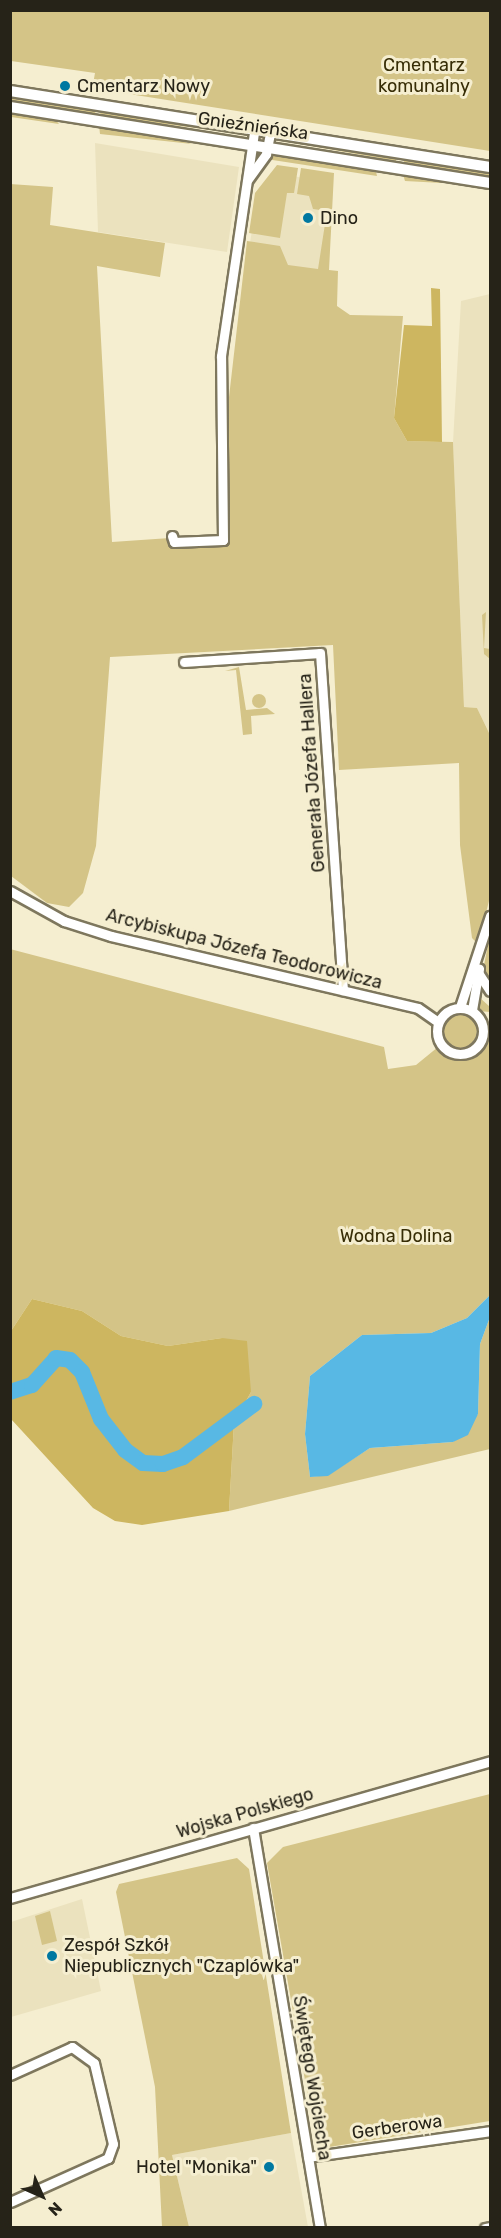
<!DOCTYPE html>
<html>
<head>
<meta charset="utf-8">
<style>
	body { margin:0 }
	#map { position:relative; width:501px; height:2238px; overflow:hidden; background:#f5eed0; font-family:Rubik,sans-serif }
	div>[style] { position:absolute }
	.built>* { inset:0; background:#ebe2be }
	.green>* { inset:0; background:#d4c487 }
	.round { border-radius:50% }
	.forest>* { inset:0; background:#cdb660 }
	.water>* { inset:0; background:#58b8e4 }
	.river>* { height:16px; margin:-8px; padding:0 8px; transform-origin:8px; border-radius:8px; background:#58b8e4 }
	.roads { filter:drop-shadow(2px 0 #7e775d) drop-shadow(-2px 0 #7e775d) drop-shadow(0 2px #7e775d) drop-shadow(0 -2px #7e775d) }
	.minor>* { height:9px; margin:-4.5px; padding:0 4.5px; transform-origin:4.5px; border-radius:4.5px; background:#fff }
	.minor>.ring { margin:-4.5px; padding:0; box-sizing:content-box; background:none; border:9px solid #fff; border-radius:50% }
	.major>* { height:10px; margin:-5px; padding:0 5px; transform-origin:5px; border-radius:5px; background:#fff }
	.dots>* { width:16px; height:16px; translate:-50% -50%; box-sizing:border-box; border:3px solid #f5eed0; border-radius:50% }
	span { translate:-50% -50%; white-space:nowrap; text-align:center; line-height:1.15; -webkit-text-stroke:6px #f5eed0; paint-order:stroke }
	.park-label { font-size:18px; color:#372d06 }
	.poi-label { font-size:18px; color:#262318 }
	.left { translate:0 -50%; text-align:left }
	.right { translate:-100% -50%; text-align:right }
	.street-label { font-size:18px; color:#262318 }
	.frame { position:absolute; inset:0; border:12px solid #262318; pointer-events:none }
	.north { position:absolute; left:12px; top:2166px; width:60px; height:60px; -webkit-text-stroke:4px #f5eed0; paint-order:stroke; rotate:135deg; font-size:16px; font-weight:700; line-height:24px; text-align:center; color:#262318 }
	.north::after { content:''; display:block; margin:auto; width:21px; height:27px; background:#262318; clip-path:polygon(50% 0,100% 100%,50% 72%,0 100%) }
</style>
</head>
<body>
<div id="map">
	<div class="built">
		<i style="clip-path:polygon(95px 143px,239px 167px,227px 252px,98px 232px)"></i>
		<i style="clip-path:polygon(281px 174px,333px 183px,328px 276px,248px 256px,258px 191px)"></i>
		<i style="clip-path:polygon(490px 294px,490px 735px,477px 708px,464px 707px,453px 442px,461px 301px)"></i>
		<i style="clip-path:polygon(82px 1899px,101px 1991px,11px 2017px,11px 1922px)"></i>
		<i style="clip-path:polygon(291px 2133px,308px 2227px,189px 2227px,172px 2155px)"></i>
	</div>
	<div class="green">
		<i style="clip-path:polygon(11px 10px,490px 11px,490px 151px,110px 91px,93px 84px,95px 73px,11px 61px)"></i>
		<i style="clip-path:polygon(11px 96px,96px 108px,95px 115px,11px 103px)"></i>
		<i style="clip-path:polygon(101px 109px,235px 130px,236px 133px,100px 116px)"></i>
		<i style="clip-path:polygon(10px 112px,55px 119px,59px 124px,11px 117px)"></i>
		<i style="clip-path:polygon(99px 125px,158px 134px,192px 144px,100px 134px)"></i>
		<i style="clip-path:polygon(277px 140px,363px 148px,397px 154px,396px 161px)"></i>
		<i style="clip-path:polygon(274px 152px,375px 167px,377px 176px,266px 159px)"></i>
		<i style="clip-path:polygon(405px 155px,490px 172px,490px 178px,404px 162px)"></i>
		<i style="clip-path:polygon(277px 165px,298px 168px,294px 193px,287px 193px,280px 238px,249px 233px,255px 193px)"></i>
		<i style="clip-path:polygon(301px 168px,334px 173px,329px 270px,338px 271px,337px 306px,350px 315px,403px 316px,394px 418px,407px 441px,453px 442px,464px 707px,477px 708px,490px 735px,490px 897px,478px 944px,472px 938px,460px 845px,459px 763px,339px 770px,333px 645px,110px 657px,96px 846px,83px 893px,69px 907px,47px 903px,11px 876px,10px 184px,53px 187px,50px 225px,165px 243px,160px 277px,97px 266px,112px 542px,228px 534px,229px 397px,247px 241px,280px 246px,288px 265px,318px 269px,327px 211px,313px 209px,309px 196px,297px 194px)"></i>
		<i style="clip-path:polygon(402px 171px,441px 180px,442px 183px,405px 181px)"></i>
		<i style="clip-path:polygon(486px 612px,484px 648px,490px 649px,490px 659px,484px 654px,482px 615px)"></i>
		<i style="clip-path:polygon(239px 667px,246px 710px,267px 708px,275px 714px,251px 716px,252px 734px,243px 735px,236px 670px,225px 671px)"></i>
		<i class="round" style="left:252px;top:694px;width:14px;height:14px"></i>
		<i style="clip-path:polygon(490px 935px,489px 966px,490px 986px,484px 965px)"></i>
		<i style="clip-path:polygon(10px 949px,384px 1047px,388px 1069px,416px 1065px,438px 1047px,451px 1056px,471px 1055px,490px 1031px,490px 1295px,467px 1318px,431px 1333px,362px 1335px,310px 1376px,305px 1434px,310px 1477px,328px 1475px,370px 1448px,453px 1442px,478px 1414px,480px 1344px,490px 1317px,490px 1449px,229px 1511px,234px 1423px,251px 1392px,222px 1338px,168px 1346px,121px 1336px,82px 1311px,32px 1299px,11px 1331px)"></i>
		<i style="clip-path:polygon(478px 996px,490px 1007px,490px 1012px,478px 1011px)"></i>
		<i class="round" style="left:443px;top:1014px;width:34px;height:34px"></i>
		<i style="clip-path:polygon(490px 1794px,490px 2121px,317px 2149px,267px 1863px,283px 1847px)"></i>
		<i style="clip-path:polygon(237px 1858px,249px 1869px,291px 2133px,172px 2155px,189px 2227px,162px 2227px,155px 2087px,116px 1892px,119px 1884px)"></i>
		<i style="clip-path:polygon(50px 1911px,57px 1941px,42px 1945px,35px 1916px)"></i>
	</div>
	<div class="forest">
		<i style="clip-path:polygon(431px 288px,440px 289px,442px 442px,407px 441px,394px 418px,404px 325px,432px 326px)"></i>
		<i style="clip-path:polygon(32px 1299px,82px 1311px,121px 1336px,168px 1346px,222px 1338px,247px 1341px,251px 1392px,234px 1423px,229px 1511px,142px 1525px,115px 1521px,93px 1508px,11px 1419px,11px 1331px)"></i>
	</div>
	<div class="water">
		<i style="clip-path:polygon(490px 1295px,490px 1317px,480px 1344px,478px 1414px,468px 1435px,453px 1442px,370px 1448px,328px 1476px,310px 1477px,305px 1434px,310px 1376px,362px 1335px,431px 1333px,467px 1318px)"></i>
	</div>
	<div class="river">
		<i style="left:10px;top:1392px;width:23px;rotate:-18deg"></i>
		<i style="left:32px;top:1385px;width:36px;rotate:-48deg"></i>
		<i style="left:56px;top:1358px;width:14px;rotate:8deg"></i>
		<i style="left:70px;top:1360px;width:17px;rotate:45deg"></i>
		<i style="left:82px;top:1372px;width:51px;rotate:68deg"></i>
		<i style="left:101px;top:1419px;width:39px;rotate:52deg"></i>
		<i style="left:125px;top:1450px;width:22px;rotate:36deg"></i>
		<i style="left:143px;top:1463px;width:20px;rotate:3deg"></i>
		<i style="left:163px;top:1464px;width:21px;rotate:-19deg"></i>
		<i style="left:183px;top:1457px;width:89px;rotate:-36.7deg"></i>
	</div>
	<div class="roads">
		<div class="minor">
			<i style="left:248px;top:179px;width:31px;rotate:-54deg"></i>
			<i style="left:266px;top:154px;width:25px;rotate:-79deg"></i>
			<i style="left:172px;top:536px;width:6px;rotate:72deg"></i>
			<i style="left:174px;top:542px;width:49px;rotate:-2.3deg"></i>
			<i style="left:223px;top:540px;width:184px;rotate:-90.6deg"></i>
			<i style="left:221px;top:356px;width:232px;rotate:-81.6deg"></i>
			<i style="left:184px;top:662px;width:136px;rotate:-3.8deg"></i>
			<i style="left:320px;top:653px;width:338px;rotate:86.1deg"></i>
			<i style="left:10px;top:891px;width:62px;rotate:29.1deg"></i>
			<i style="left:64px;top:921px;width:49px;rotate:17.7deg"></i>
			<i style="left:111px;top:936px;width:315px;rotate:13.2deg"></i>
			<i style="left:418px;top:1008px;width:24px;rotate:35deg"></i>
			<i style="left:479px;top:974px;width:20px;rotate:57deg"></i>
			<i style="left:460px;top:1007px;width:96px;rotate:-71.8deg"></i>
			<i class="ring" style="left:437px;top:1008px;width:37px;height:37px"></i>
			<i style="left:472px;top:1010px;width:42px;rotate:-80.3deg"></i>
			<i style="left:253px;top:1828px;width:406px;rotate:80.5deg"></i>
			<i style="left:10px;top:1898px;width:499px;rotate:-15.9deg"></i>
			<i style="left:10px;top:2075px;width:68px;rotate:-24.3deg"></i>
			<i style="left:72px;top:2047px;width:27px;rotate:36deg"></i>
			<i style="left:94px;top:2063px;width:83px;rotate:76.8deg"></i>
			<i style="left:113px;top:2144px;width:15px;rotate:110deg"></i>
			<i style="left:108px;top:2158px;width:107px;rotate:155.8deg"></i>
			<i style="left:308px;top:2157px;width:184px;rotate:-8.1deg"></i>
			<i style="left:485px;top:2228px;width:5px;rotate:-11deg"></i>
		</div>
		<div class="major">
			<i style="left:10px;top:91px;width:486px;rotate:9deg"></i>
			<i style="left:10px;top:107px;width:486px;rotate:9deg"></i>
		</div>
	</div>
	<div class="dots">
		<i style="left:65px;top:86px;background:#0078a1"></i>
		<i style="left:308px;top:218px;background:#0078a1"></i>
		<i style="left:52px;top:1956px;background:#0078a1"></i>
		<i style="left:269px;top:2167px;background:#0078a1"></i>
	</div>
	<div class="park-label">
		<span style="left:424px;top:76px">Cmentarz<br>komunalny</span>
		<span style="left:396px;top:1236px">Wodna Dolina</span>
	</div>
	<div class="poi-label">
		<span class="left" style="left:77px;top:86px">Cmentarz Nowy</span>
		<span class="left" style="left:320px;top:218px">Dino</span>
		<span class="left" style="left:64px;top:1956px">Zespół Szkół<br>Niepublicznych "Czaplówka"</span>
		<span class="right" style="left:257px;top:2167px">Hotel "Monika"</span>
	</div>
	<div class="street-label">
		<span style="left:253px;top:126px;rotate:8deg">Gnieźnieńska</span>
		<span style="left:312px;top:773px;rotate:-94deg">Generała Józefa Hallera</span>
		<span style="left:244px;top:949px;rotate:14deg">Arcybiskupa Józefa Teodorowicza</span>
		<span style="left:245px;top:1813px;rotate:-16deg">Wojska Polskiego</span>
		<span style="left:312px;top:2078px;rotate:81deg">Świętego Wojciecha</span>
		<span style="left:397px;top:2127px;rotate:-8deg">Gerberowa</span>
	</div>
	<div class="frame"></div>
	<div class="north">N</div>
</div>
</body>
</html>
